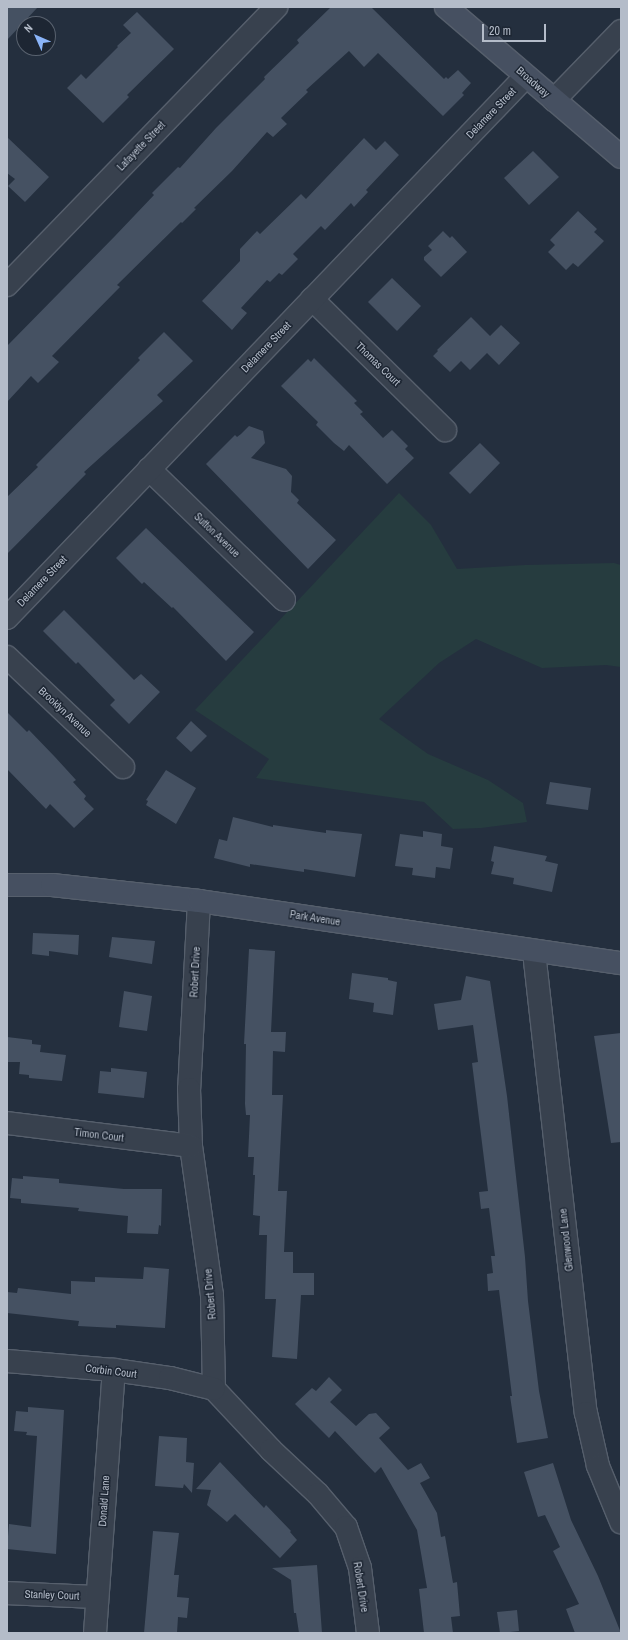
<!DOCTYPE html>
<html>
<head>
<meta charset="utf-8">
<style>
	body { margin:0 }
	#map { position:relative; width:628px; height:1640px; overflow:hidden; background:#242f3e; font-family:"Archivo Narrow",sans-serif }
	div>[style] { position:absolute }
	.green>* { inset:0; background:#263c3f }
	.building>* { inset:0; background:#455162 }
	.roads { filter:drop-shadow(1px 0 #565f6c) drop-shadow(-1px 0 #565f6c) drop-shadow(0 1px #565f6c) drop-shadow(0 -1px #565f6c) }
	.street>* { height:22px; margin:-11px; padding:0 11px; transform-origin:11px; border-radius:11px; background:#38414e }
	.secondary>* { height:22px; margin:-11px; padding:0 11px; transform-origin:11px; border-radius:11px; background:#465061 }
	span { translate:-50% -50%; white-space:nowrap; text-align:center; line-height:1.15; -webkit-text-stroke:3px #1d2633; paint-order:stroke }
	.street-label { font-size:11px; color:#b4bcc9 }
	.frame { position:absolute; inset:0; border:8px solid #b4bcc9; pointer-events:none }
	.north { position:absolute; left:16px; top:16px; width:40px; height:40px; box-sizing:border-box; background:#1d2633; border:1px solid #59626f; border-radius:50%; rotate:315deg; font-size:11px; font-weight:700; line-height:16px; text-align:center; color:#b4bcc9 }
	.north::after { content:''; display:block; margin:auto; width:14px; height:18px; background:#8ab4f8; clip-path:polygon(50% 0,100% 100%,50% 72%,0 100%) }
	.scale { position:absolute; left:482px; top:24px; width:64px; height:18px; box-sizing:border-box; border:2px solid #b4bcc9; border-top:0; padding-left:5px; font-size:12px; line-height:14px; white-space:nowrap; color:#b4bcc9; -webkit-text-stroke:3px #1d2633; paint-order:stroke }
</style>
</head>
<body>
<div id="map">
	<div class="green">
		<i style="clip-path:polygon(399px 493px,431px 525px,457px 569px,526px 565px,614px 563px,621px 565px,621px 667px,606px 665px,542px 668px,476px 639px,439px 663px,379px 719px,428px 754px,488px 780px,523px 803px,527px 822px,481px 828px,453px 829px,424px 802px,256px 778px,269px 759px,195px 710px)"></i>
	</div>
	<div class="building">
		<i style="clip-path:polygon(7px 7px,38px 7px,7px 40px)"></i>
		<i style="clip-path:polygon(331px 7px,371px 7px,444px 79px,446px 77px,448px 79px,458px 70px,471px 83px,462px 93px,464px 95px,443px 116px,378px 53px,364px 67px,349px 51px,306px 90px,308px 92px,281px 118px,287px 124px,273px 137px,267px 132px,232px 171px,194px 208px,196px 209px,182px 223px,181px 222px,117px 285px,120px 287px,52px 356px,59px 362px,38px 383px,31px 376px,7px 402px,7px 346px,115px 236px,154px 195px,152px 193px,178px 167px,180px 168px,216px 128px,265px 79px,264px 77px,299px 43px,297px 40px)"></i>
		<i style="clip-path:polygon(137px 12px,174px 49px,127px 95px,129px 97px,103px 123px,67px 88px,81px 74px,86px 79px,118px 47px,117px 46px,131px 33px,123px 25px)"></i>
		<i style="clip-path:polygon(7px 137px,49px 177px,25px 202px,8px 186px,15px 179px,7px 173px)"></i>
		<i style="clip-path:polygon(364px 138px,376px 150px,385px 141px,399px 155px,366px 190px,368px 192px,354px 207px,351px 203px,325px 230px,321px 226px,293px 254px,298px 259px,282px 275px,279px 273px,270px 282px,267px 280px,241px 308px,247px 313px,232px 330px,202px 301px,240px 261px,240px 249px,257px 231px,260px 234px,301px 194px,306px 199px)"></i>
		<i style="clip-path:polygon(533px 151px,559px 177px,529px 205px,504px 178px)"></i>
		<i style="clip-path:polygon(578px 211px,597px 229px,594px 232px,604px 241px,578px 267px,573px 263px,566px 270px,548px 252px,555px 245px,550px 240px)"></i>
		<i style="clip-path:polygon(443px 231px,450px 238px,452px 236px,467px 252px,441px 277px,424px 260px,424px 257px,432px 250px,428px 246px)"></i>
		<i style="clip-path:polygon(392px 278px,421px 306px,397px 331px,368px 302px)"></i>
		<i style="clip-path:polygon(471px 317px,490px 336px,501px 325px,520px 343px,499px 365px,487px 353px,470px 370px,461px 361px,450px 372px,433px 356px,438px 351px,437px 350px)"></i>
		<i style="clip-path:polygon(164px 332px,193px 361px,157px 395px,163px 401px,84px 472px,86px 474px,7px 554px,7px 497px,38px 467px,36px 465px,140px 360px,138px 358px)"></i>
		<i style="clip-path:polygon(314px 358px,357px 401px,354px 403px,363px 412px,360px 414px,383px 438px,392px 430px,408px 446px,405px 449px,414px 458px,387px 484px,349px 445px,344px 451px,334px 443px,316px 425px,318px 422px,281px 386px,308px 359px,311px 362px)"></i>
		<i style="clip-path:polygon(249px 426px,263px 431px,265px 443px,251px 458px,286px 469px,292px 476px,291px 492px,299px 500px,297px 503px,336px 540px,308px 569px,206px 464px,235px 435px,237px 437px,241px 434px)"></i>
		<i style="clip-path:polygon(480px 443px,500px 463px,470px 494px,449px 473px)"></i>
		<i style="clip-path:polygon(146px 528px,254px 632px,226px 661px,173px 607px,172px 608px,144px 582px,142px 584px,116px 558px)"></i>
		<i style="clip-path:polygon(64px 610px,134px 680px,141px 674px,160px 692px,129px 724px,110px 705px,115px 700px,78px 662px,76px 664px,43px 631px)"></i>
		<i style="clip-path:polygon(7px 712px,27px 732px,29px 730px,55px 757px,76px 780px,73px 782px,86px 796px,84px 799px,94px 809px,74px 828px,50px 804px,46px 809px,7px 769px)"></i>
		<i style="clip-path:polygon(191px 721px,207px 736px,191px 752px,176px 738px)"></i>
		<i style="clip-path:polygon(166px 770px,196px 788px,176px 824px,146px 805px,148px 801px,146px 800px)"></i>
		<i style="clip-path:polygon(550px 782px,591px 788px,588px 810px,546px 804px)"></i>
		<i style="clip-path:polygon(233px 817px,273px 827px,273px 825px,326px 833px,326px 830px,362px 834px,355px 877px,304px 869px,304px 872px,250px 864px,250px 867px,214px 858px,219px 839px,227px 841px)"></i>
		<i style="clip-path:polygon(423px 831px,442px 834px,441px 846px,453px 848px,450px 869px,436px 867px,435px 878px,412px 875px,413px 868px,395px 866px,400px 834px,423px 837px)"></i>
		<i style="clip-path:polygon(494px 846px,547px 856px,545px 861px,558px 864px,552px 892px,513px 884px,514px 878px,491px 874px,494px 862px,491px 861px)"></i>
		<i style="clip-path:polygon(33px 933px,79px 935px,78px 955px,49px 951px,49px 956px,32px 954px)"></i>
		<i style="clip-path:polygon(112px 937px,155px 941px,152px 964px,109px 957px)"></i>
		<i style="clip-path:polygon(249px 949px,275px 951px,271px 1032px,286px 1032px,285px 1052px,273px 1051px,272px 1095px,283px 1095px,278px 1191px,287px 1191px,284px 1252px,293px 1252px,293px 1273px,314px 1273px,314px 1295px,301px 1295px,297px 1359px,272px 1357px,276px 1299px,265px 1299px,267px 1235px,259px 1235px,260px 1216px,253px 1215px,255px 1175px,253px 1175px,254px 1157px,248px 1157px,250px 1115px,246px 1115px,245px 1104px,246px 1044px,244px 1044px)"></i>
		<i style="clip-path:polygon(352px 973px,388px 978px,388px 980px,397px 982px,393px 1015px,373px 1012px,374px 1003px,349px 999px)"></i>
		<i style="clip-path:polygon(466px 976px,490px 981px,507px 1096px,525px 1257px,528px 1301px,539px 1391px,548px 1438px,517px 1443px,510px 1396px,512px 1396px,499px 1290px,488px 1291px,487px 1274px,493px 1273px,491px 1256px,495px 1256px,489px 1208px,481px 1209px,479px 1192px,488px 1191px,472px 1063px,478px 1062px,473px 1025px,438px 1030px,434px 1004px,461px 1000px)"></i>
		<i style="clip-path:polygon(124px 991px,152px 996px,147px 1031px,119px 1027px)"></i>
		<i style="clip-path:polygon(621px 1033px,621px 1142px,611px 1143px,594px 1036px)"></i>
		<i style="clip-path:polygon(7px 1037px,32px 1040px,32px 1044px,41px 1045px,40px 1052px,66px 1055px,62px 1081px,29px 1078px,29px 1075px,19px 1074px,20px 1062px,7px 1062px)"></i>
		<i style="clip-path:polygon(111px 1068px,147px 1072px,144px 1098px,98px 1093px,100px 1071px,111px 1072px)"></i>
		<i style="clip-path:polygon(23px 1176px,59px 1179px,59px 1183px,124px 1189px,162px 1189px,161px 1226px,159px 1225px,158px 1234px,127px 1233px,128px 1216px,78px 1211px,79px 1208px,21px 1203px,21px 1199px,10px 1198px,12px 1178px,23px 1179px)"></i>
		<i style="clip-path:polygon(144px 1267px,169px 1269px,165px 1328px,116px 1325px,116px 1328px,78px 1326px,79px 1321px,7px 1313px,7px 1292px,17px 1293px,18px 1288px,71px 1294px,71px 1281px,95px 1282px,95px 1277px,143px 1279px)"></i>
		<i style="clip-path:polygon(329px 1377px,342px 1390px,330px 1402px,356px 1426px,369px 1414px,376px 1413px,390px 1428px,379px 1438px,408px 1470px,421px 1463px,430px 1478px,420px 1483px,437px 1513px,441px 1537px,445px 1536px,453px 1583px,457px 1582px,460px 1616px,451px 1617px,453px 1633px,424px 1633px,419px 1589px,427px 1588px,417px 1530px,381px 1467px,375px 1473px,335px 1431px,329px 1438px,295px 1404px,312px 1388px,316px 1391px)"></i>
		<i style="clip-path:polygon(28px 1407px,64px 1410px,56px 1554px,7px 1549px,9px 1524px,31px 1527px,37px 1436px,26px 1435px,27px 1432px,14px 1431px,16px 1411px,28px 1412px)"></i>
		<i style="clip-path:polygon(159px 1436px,187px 1438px,186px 1462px,194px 1463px,192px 1493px,184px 1484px,183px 1488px,155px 1486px)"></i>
		<i style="clip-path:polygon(220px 1462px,264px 1508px,266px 1505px,291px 1531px,290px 1532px,297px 1540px,280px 1558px,235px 1514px,227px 1522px,207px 1505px,211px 1490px,196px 1489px)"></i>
		<i style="clip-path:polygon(553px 1463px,571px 1520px,598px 1576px,621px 1633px,575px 1633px,566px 1609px,579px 1604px,553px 1551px,560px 1547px,545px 1515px,538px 1517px,524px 1472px)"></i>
		<i style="clip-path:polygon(153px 1531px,179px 1533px,174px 1575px,179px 1575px,177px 1597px,189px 1598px,187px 1618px,178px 1617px,177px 1633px,144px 1633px)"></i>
		<i style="clip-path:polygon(317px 1565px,322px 1633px,299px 1633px,296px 1613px,294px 1613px,291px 1580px,272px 1568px)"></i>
		<i style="clip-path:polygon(517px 1610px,519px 1631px,500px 1633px,497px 1612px)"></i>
	</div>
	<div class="roads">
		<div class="street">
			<i style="left:554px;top:100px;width:96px;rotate:-45.8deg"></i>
			<i style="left:7px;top:285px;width:387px;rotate:-45.9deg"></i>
			<i style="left:312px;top:299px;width:187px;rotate:44.6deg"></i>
			<i style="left:149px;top:469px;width:188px;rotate:44.1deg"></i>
			<i style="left:7px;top:618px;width:750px;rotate:-46.24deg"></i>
			<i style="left:7px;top:657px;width:160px;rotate:43.5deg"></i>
			<i style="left:199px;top:901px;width:188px;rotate:93deg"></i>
			<i style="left:189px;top:1089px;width:57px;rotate:88deg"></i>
			<i style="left:191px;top:1146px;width:150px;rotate:82deg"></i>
			<i style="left:212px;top:1295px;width:94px;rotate:88.8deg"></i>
			<i style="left:214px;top:1389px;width:83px;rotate:46.9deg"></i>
			<i style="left:271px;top:1450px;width:64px;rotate:43.1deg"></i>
			<i style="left:318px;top:1494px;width:43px;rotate:49.7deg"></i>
			<i style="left:346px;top:1527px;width:43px;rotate:71.1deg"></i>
			<i style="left:360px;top:1568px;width:65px;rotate:83deg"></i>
			<i style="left:534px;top:952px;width:464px;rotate:83.6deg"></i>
			<i style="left:586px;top:1413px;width:54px;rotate:77.2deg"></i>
			<i style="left:598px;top:1466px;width:61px;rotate:67.7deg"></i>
			<i style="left:7px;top:1123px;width:185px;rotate:7.1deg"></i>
			<i style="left:7px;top:1361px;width:107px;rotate:4.8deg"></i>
			<i style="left:114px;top:1370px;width:57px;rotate:8.1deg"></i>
			<i style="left:170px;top:1378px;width:45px;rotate:14deg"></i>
			<i style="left:7px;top:1593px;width:89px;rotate:2.6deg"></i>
			<i style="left:95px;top:1633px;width:264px;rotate:-85.9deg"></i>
		</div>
		<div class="secondary">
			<i style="left:446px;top:7px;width:230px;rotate:40.6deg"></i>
			<i style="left:7px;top:885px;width:45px"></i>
			<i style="left:52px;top:885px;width:148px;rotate:6.2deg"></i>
			<i style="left:199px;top:901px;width:427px;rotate:8.4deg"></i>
		</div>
	</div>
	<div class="street-label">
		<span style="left:533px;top:82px;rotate:41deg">Broadway</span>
		<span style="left:491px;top:113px;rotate:-46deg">Delamere Street</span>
		<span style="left:141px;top:146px;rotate:-46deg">Lafayette Street</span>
		<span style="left:266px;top:347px;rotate:-46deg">Delamere Street</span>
		<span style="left:378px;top:364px;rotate:44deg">Thomas Court</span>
		<span style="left:217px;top:535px;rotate:44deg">Sutton Avenue</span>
		<span style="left:42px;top:581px;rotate:-46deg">Delamere Street</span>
		<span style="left:65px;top:712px;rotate:43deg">Brooklyn Avenue</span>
		<span style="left:315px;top:918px;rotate:9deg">Park Avenue</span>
		<span style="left:195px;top:972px;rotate:-87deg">Robert Drive</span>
		<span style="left:99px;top:1135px;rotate:7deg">Timon Court</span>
		<span style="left:566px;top:1240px;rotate:-96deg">Glenwood Lane</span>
		<span style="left:210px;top:1294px;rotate:-95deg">Robert Drive</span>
		<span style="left:111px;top:1371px;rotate:7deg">Corbin Court</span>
		<span style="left:104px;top:1501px;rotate:-86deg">Donald Lane</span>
		<span style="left:361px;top:1587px;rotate:81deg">Robert Drive</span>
		<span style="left:52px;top:1595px;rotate:2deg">Stanley Court</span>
	</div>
	<div class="frame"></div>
	<div class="north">N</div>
	<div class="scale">20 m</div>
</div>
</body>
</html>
